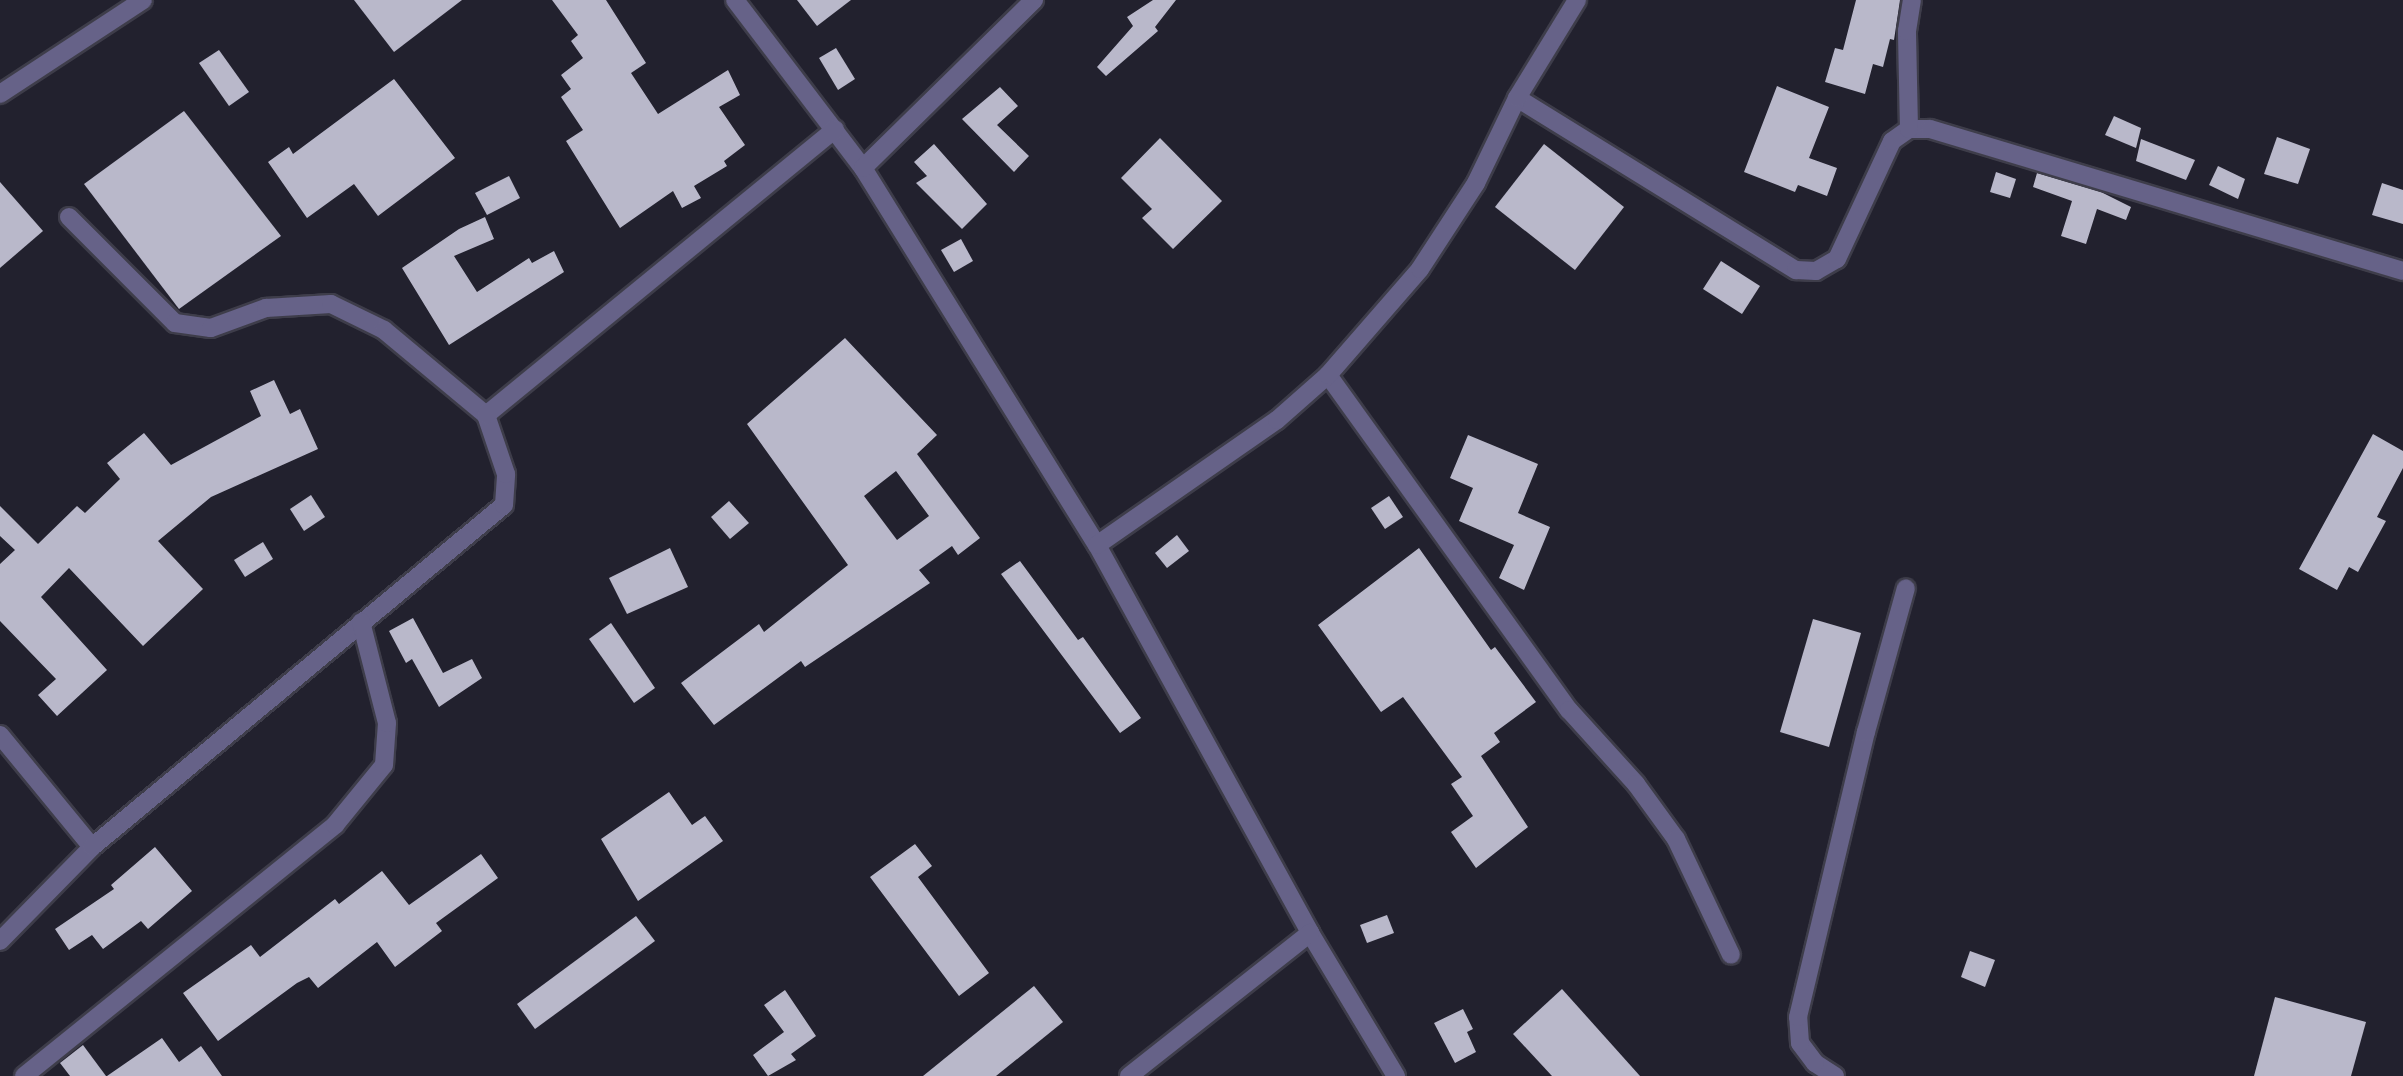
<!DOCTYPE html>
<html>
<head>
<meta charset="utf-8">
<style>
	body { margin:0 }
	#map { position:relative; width:2403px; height:1076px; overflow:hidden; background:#22212e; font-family:Poppins,sans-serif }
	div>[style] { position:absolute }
	.building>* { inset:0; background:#b9b8ca }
	.roads { filter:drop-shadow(2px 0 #3e3d4a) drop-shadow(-2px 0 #3e3d4a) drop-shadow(0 2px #3e3d4a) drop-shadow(0 -2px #3e3d4a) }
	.minor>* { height:18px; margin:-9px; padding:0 9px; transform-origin:9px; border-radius:9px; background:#666288 }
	span { translate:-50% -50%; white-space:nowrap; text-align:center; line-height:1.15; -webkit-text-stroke:7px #22212e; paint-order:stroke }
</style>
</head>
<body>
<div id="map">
	<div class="building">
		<i style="clip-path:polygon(354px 0,462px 0,394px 52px)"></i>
		<i style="clip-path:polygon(552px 0,606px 0,646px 63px,631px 73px,658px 114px,728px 70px,740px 95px,719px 107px,745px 145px,724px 161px,727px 166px,694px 186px,701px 198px,682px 208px,673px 191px,620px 228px,566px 141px,583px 130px,561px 97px,571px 89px,561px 75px,583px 58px,571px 41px,578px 35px)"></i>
		<i style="clip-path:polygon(797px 0,851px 0,817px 26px)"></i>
		<i style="clip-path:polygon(1153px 0,1176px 0,1155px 27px,1158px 31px,1106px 76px,1097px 67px,1133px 26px,1127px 17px)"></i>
		<i style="clip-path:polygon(1856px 0,1900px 0,1894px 40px,1890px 39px,1883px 67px,1873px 64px,1865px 94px,1825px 82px,1835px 48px,1843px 50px)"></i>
		<i style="clip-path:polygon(836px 48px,855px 79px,838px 90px,819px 58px)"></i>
		<i style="clip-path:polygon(219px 50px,249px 92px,229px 106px,199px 63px)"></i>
		<i style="clip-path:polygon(394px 79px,455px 158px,378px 216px,354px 184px,307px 218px,268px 162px,289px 147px,293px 154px)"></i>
		<i style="clip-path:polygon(1777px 86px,1829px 107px,1809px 158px,1837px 168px,1827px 196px,1798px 185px,1795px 192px,1744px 172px)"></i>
		<i style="clip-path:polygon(1000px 87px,1018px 106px,997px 125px,1029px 156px,1014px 172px,962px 119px)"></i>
		<i style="clip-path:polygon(184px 111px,281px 236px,179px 309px,84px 184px)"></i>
		<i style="clip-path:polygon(2114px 116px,2141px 128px,2136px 148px,2105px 135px)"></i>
		<i style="clip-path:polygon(2277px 137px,2310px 149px,2298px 184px,2264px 174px)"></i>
		<i style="clip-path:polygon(1160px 138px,1222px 201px,1173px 249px,1142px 218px,1152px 209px,1121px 178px)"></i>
		<i style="clip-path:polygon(2141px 139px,2195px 160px,2186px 180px,2136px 161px)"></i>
		<i style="clip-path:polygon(934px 144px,987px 204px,962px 229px,916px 183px,927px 176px,914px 162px)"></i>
		<i style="clip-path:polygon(1544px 144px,1624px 207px,1575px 270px,1495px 207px)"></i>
		<i style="clip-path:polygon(2218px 166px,2245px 179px,2238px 199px,2209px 185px)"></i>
		<i style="clip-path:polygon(1996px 172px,2016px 179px,2010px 198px,1990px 192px)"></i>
		<i style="clip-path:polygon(2037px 173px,2101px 192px,2131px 207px,2126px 220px,2097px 209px,2086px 244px,2061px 236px,2072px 201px,2033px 187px)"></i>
		<i style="clip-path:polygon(509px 176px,520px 198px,487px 215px,475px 193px)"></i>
		<i style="clip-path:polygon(0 182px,43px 231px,0 268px)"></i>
		<i style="clip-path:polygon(2382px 183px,2403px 190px,2403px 224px,2372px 215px)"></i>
		<i style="clip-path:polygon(485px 217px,494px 239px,454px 256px,477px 292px,529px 258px,532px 263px,554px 251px,564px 272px,449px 345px,402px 268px,459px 229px)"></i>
		<i style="clip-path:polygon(961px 239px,973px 261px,954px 272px,941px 250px)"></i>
		<i style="clip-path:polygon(1721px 261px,1760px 286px,1742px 314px,1703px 289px)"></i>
		<i style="clip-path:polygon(evenodd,845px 338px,937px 435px,917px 454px,980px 538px,958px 555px,952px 546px,919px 570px,930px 583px,805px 667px,801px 661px,714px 725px,681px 683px,759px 624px,764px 632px,848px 565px,747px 424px,845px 338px,896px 471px,929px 516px,897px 540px,864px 496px,896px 471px)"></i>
		<i style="clip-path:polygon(274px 380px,290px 414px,300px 409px,318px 449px,211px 497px,158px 541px,203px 589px,143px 646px,69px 568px,41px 597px,107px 670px,57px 716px,38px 695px,56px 679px,0 621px,0 564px,15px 550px,0 536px,0 506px,38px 544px,77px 506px,85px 513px,120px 479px,107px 463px,144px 433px,171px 465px,261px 416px,250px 391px)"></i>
		<i style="clip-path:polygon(2373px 434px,2403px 451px,2403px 468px,2377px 517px,2386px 521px,2358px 572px,2349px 567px,2337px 590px,2299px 569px)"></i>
		<i style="clip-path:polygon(1468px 435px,1538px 464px,1518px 513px,1550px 527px,1524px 590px,1499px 578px,1514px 545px,1459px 521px,1473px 488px,1450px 478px)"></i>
		<i style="clip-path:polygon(311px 495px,325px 517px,304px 531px,290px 509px)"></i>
		<i style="clip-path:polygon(1389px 496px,1403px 517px,1385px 529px,1371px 508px)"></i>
		<i style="clip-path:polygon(729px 501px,749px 523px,730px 539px,711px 517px)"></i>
		<i style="clip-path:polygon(1177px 535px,1189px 551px,1167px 568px,1155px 553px)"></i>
		<i style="clip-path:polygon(263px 542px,273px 559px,245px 577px,234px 560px)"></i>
		<i style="clip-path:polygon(670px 548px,688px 587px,627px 614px,609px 578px)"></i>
		<i style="clip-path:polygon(1419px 548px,1491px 650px,1495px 647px,1536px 702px,1494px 733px,1500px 742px,1481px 756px,1528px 827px,1476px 868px,1451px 832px,1473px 816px,1451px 784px,1462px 777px,1403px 697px,1381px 712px,1318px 625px)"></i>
		<i style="clip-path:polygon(1020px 561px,1078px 640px,1083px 637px,1141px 718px,1120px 733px,1001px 574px)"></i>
		<i style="clip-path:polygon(413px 618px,443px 673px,472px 659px,482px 678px,439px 707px,412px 659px,406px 663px,389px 631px)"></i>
		<i style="clip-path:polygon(1813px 619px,1861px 633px,1829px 747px,1780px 732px)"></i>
		<i style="clip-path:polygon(611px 623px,655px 688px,634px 703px,589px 639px)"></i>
		<i style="clip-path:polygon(669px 792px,692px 825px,705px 816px,723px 841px,638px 901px,601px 839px)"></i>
		<i style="clip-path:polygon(915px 844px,932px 866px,918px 877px,989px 973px,959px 996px,870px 877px)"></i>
		<i style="clip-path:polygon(155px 847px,192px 891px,148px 929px,141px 921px,103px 949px,92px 935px,69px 950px,55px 929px,114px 889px,111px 885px)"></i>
		<i style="clip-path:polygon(481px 854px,498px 878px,436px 923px,442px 931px,395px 967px,377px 942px,318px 988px,309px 977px,297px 983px,218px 1041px,183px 993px,251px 945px,260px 957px,335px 899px,339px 904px,382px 871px,409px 905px)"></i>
		<i style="clip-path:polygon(1387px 915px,1394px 933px,1367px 943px,1360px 925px)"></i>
		<i style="clip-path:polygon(636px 916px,655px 941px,535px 1029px,517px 1004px)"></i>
		<i style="clip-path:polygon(1970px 951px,1995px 960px,1985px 987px,1961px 977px)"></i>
		<i style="clip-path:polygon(1034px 986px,1063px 1022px,996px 1076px,923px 1076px)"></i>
		<i style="clip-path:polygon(1562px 989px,1640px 1076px,1552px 1076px,1513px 1034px)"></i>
		<i style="clip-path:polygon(785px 990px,816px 1036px,791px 1054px,796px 1060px,768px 1076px,753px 1055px,784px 1032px,764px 1005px)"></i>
		<i style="clip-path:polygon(2275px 997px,2366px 1022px,2351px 1076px,2254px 1076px)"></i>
		<i style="clip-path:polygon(1463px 1009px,1473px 1029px,1467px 1032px,1476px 1052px,1455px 1063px,1434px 1023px)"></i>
		<i style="clip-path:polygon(162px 1038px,179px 1062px,201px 1046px,222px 1076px,107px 1076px)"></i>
		<i style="clip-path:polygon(83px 1045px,106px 1076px,70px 1076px,60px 1063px)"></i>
	</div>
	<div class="roads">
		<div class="minor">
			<i style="left:735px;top:0;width:211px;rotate:52.7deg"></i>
			<i style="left:863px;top:168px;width:444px;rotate:58.2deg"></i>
			<i style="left:1097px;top:545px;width:443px;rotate:61.2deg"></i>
			<i style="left:1310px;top:933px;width:167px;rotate:59deg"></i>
			<i style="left:0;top:94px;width:171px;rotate:-33.3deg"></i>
			<i style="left:1517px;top:98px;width:328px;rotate:31.7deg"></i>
			<i style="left:1796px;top:270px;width:20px;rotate:3deg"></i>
			<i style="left:1816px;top:271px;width:24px;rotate:-30deg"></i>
			<i style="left:1837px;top:259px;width:130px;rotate:-65deg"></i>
			<i style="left:1892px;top:141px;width:21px;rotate:-35deg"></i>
			<i style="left:1909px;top:129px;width:21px"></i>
			<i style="left:1930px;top:129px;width:494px;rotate:16.7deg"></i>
			<i style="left:1909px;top:129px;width:98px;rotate:-91.2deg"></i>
			<i style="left:1907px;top:31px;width:31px;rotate:-81deg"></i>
			<i style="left:863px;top:168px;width:240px;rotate:-44.5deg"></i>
			<i style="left:69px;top:217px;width:150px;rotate:45deg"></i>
			<i style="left:175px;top:323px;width:36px;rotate:8deg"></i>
			<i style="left:211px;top:328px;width:59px;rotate:-20deg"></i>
			<i style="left:266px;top:308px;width:65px;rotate:-3.5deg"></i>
			<i style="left:331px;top:304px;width:59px;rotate:26.1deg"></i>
			<i style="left:384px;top:330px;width:133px;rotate:39.8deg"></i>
			<i style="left:1328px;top:375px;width:413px;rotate:54.3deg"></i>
			<i style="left:1569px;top:710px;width:100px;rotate:47.8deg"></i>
			<i style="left:1636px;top:784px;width:68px;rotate:54deg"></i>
			<i style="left:1676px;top:839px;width:128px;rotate:64.6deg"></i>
			<i style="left:1097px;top:545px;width:219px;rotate:-34.8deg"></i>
			<i style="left:1277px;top:420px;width:68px;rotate:-41.4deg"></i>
			<i style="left:1328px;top:375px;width:140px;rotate:-49deg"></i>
			<i style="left:1420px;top:269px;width:103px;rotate:-56.9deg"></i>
			<i style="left:1476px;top:183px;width:94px;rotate:-64.2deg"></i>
			<i style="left:1517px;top:98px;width:115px;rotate:-58.5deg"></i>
			<i style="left:0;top:735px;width:145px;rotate:50.6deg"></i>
			<i style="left:0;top:941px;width:132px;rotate:-45.6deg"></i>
			<i style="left:92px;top:847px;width:535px;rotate:-39.7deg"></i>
			<i style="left:504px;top:505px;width:31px;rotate:-86deg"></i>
			<i style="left:506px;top:474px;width:62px;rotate:-108.7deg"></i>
			<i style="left:486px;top:415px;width:451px;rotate:-39.3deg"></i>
			<i style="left:24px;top:1076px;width:400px;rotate:-38.9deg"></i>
			<i style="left:335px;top:825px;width:77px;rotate:-50.8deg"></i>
			<i style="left:384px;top:765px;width:42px;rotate:-85.9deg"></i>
			<i style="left:387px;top:723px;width:104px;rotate:-104.4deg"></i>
			<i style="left:1129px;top:1076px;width:231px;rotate:-38.3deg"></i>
			<i style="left:1835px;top:1076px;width:24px;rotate:-147deg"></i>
			<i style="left:1815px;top:1063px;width:25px;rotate:-127deg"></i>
			<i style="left:1800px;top:1043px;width:26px;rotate:-94deg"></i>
			<i style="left:1798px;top:1017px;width:293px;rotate:-76.6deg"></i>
			<i style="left:1866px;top:732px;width:149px;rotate:-74.5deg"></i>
		</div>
	</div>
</div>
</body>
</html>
